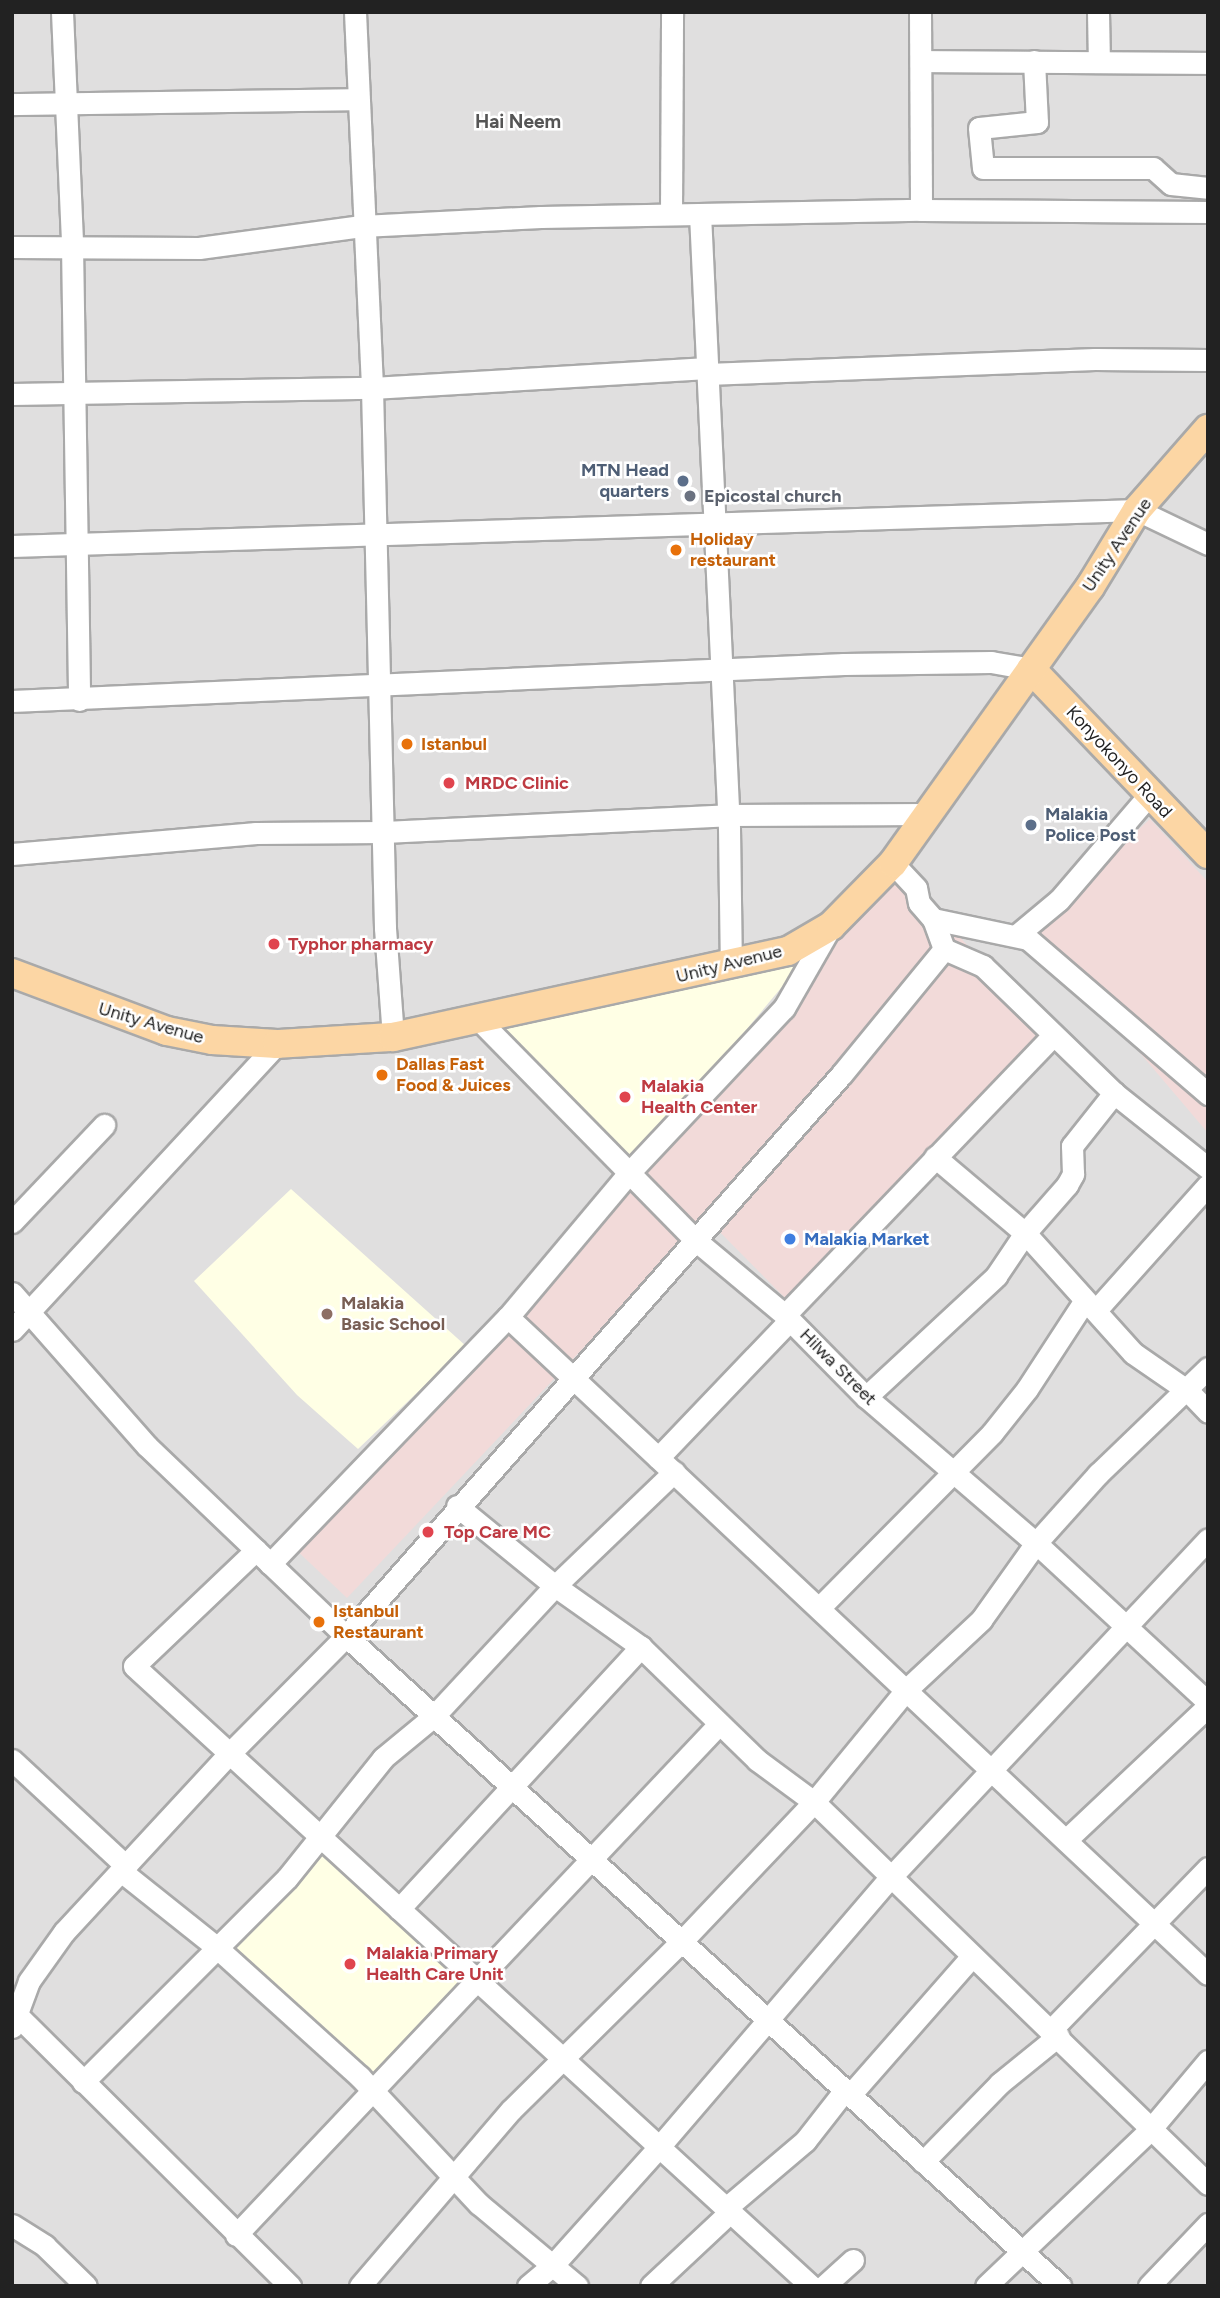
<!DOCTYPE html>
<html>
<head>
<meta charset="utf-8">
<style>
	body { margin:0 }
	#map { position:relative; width:1220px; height:2298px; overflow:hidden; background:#f2efe9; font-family:Figtree,sans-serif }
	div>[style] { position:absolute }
	.residential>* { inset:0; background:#e0dfdf }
	.commercial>* { inset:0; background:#f2dad9 }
	.education>* { inset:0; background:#ffffe5 }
	.roads { filter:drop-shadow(2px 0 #a9a9a9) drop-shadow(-2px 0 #a9a9a9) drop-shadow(0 2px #a9a9a9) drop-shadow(0 -2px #a9a9a9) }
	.minor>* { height:21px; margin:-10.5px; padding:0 10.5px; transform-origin:10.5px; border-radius:10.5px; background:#fff }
	.major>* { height:28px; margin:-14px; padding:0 14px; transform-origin:14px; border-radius:14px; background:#fcd6a4 }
	.dots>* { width:19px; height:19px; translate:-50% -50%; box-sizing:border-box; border:4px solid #fff; border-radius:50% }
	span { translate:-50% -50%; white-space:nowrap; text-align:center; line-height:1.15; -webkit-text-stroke:5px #fff; paint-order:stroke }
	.service-label { font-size:18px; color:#4e5e75; font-weight:700 }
	.right { translate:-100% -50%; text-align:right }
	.left { translate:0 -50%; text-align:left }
	.worship-label { font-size:18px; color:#5b616d; font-weight:700 }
	.food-label { font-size:18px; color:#c56008; font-weight:700 }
	.street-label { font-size:18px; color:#222 }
	.health-label { font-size:18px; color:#be3a42; font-weight:700 }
	.shop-label { font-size:18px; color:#366cbe; font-weight:700 }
	.education-label { font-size:18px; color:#785e54; font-weight:700 }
	.neighbourhood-label { font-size:19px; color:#555; font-weight:700 }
	.frame { position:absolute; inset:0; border:14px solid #222; pointer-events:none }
</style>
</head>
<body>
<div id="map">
	<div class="residential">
		<i style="clip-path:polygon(12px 12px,1208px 12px,1208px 2286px,12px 2286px)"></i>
	</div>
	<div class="commercial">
		<i style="clip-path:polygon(1150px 819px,1208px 882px,1208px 1133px,1033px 927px)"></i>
		<i style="clip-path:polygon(896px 867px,1049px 1035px,788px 1301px,706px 1218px,347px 1598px,292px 1546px)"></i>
	</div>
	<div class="education">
		<i style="clip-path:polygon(811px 952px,632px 1167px,488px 1026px)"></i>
		<i style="clip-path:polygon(291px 1189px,466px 1346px,358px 1449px,297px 1395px,194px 1281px)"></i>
		<i style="clip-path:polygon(323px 1855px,472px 1983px,373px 2082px,231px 1945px)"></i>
	</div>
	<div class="roads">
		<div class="minor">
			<i style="left:62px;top:12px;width:233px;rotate:87.5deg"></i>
			<i style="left:72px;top:245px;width:455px;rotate:89.1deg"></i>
			<i style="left:355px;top:12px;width:376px;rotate:87.4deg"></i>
			<i style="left:372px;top:388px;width:540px;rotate:88.62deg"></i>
			<i style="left:385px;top:928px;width:109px;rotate:85.8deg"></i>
			<i style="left:920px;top:12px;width:198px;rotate:89.7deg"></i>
			<i style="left:1098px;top:12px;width:50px;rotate:88.9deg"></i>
			<i style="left:921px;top:61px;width:287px;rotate:0.4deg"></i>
			<i style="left:1034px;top:61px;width:61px;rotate:87.2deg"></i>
			<i style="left:1037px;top:122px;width:58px;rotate:174.1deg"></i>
			<i style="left:979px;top:128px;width:40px;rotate:84.3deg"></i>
			<i style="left:983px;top:168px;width:170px"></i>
			<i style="left:1153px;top:168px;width:24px;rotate:42deg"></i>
			<i style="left:1171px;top:184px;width:37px;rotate:6deg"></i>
			<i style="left:12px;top:104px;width:346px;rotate:-0.8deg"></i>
			<i style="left:671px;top:214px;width:202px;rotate:-89.7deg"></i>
			<i style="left:700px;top:214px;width:615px;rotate:87.3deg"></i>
			<i style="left:729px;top:828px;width:136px;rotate:89.2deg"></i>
			<i style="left:12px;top:247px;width:187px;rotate:0.3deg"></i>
			<i style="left:199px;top:248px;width:164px;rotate:-7.7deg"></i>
			<i style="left:362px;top:226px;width:179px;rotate:-2.9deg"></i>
			<i style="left:541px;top:217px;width:380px;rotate:-1.1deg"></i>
			<i style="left:921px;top:210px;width:287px;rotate:0.4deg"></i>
			<i style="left:707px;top:374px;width:388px;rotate:-2.2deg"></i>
			<i style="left:1095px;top:359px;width:113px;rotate:0.5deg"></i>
			<i style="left:12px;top:394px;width:360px;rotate:-1deg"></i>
			<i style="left:372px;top:388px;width:336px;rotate:-3.4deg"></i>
			<i style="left:12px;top:546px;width:1126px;rotate:-1.83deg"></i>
			<i style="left:1137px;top:510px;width:79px;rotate:25.6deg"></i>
			<i style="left:12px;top:701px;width:833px;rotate:-2.55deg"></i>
			<i style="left:844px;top:664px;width:147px;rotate:-0.8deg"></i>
			<i style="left:991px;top:662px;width:41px;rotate:9.9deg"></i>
			<i style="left:12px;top:854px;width:245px;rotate:-4.9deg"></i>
			<i style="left:256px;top:833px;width:128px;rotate:-0.4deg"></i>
			<i style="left:384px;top:832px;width:344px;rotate:-2.8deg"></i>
			<i style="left:728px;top:815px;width:198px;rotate:-0.3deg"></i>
			<i style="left:933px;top:919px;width:97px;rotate:11.9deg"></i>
			<i style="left:1028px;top:939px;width:238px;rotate:40.7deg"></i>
			<i style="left:1018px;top:934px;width:53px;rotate:-39.7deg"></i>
			<i style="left:1059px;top:900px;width:138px;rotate:-49.4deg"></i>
			<i style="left:944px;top:949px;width:43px;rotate:23.6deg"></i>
			<i style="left:983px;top:966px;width:182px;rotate:44.1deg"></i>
			<i style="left:1114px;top:1093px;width:120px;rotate:38.6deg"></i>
			<i style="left:479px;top:1020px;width:307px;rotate:45.5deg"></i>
			<i style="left:694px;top:1239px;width:119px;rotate:39.9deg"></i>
			<i style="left:785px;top:1315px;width:115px;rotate:45.4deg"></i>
			<i style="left:866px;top:1397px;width:224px;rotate:40.7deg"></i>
			<i style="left:1036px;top:1543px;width:234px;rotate:42.8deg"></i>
			<i style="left:935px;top:1157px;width:118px;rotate:40.2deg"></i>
			<i style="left:1025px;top:1233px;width:161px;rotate:48deg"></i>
			<i style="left:1133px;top:1353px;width:67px;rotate:34.6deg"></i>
			<i style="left:1188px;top:1391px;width:29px;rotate:46deg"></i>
			<i style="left:12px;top:1222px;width:134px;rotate:-46.5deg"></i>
			<i style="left:12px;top:1293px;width:204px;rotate:48.6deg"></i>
			<i style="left:147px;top:1446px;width:275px;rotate:43.7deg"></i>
			<i style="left:346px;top:1636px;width:966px;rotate:42.31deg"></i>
			<i style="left:1097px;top:1309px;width:166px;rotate:-48.2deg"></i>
			<i style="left:785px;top:1315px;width:387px;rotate:-46.2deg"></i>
			<i style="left:508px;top:1317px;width:960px;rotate:43.19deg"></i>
			<i style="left:12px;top:1330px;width:390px;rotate:-47.2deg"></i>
			<i style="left:866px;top:1397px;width:178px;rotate:-42.9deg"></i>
			<i style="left:996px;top:1276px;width:52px;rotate:-56deg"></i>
			<i style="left:1025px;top:1233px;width:64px;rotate:-48.8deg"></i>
			<i style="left:1067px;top:1185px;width:13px;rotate:-61deg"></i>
			<i style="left:1073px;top:1174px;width:28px;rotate:-92deg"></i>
			<i style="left:1072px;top:1146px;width:68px;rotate:-51.6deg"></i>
			<i style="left:658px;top:1458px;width:191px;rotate:-46.3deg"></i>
			<i style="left:457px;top:1506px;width:127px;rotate:39.2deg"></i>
			<i style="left:555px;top:1586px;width:105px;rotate:35.3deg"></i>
			<i style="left:641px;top:1647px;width:162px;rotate:44.2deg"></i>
			<i style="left:757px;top:1760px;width:71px;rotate:36.4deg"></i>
			<i style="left:814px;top:1802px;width:549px;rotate:44.11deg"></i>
			<i style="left:256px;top:1550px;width:168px;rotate:136.4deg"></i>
			<i style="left:134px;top:1666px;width:918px;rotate:42.48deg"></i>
			<i style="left:270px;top:1564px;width:343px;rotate:-46.1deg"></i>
			<i style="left:508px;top:1317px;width:185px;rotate:-50deg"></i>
			<i style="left:627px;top:1175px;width:229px;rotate:-46.8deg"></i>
			<i style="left:784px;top:1008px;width:95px;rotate:-60.2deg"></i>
			<i style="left:819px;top:1608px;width:246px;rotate:-45.3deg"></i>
			<i style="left:992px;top:1433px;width:56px;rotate:-51.5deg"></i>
			<i style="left:1027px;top:1389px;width:106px;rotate:-56.9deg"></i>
			<i style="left:12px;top:1760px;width:156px;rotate:42.9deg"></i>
			<i style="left:1066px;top:1840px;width:195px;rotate:-43.3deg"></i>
			<i style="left:121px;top:1871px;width:120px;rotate:38.6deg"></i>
			<i style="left:215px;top:1946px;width:195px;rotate:42.1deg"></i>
			<i style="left:360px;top:2077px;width:174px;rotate:46.9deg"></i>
			<i style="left:479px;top:2204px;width:128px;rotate:39.9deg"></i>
			<i style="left:399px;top:1909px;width:357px;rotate:-47.3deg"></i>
			<i style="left:12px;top:2010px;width:392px;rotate:44.8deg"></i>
			<i style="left:12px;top:2027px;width:49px;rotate:-69.7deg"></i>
			<i style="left:29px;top:1981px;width:60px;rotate:-54.5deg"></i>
			<i style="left:64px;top:1932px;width:243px;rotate:-47.2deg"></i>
			<i style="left:229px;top:1754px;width:166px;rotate:-45.2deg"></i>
			<i style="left:346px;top:1636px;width:748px;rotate:-48.58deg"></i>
			<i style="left:841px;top:1075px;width:163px;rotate:-50.7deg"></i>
			<i style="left:944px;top:949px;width:32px;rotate:-110deg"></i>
			<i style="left:933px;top:919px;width:21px;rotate:-131deg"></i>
			<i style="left:919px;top:903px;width:15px;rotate:-101deg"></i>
			<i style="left:916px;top:888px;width:34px;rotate:-133deg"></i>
			<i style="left:1050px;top:2031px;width:227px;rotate:-45.9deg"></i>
			<i style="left:83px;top:2082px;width:288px;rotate:-45deg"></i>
			<i style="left:287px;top:1878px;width:154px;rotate:-51.3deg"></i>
			<i style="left:383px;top:1758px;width:66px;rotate:-39.5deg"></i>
			<i style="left:434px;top:1716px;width:178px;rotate:-47.1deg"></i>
			<i style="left:555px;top:1586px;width:165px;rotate:-43.8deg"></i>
			<i style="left:850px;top:2095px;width:185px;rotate:-48.7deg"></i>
			<i style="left:923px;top:2162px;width:110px;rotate:-45.7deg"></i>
			<i style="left:1000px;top:2083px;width:75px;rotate:-39deg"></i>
			<i style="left:726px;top:2208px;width:104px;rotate:-40.3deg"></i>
			<i style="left:805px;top:2141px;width:65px;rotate:-51.9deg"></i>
			<i style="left:12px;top:2225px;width:39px;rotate:32deg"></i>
			<i style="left:45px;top:2246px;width:57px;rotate:44.3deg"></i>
			<i style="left:236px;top:2235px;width:703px;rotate:-46.61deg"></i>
			<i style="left:360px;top:2286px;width:232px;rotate:-49.4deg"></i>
			<i style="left:511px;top:2110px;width:240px;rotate:-44.7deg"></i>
			<i style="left:682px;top:1941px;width:192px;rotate:-46.5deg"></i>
			<i style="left:814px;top:1802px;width:145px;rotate:-50.6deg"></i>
			<i style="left:906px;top:1690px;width:103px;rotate:-43deg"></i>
			<i style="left:981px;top:1620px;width:95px;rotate:-54.5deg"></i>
			<i style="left:1036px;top:1543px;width:93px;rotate:-48.1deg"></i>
			<i style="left:1098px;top:1474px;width:153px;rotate:-43.9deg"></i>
			<i style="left:528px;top:2286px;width:33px;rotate:-40deg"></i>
			<i style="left:553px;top:2265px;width:159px;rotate:-48.1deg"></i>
			<i style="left:659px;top:2147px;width:353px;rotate:-49.4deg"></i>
			<i style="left:889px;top:1879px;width:466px;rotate:-46.8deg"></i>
			<i style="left:651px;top:2286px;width:108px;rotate:-43.1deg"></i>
			<i style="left:824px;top:2286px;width:39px;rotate:-42deg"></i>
			<i style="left:986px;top:2286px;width:225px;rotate:-43.6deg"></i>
			<i style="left:1149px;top:2131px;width:92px;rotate:-49.9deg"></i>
			<i style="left:1149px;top:2286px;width:86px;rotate:-46.4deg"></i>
		</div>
		<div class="major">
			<i style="left:1031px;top:669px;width:256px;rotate:46.3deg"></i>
			<i style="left:12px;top:973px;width:165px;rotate:20.5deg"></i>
			<i style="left:167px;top:1031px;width:46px;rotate:11.3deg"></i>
			<i style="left:212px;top:1040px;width:65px;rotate:3.5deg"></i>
			<i style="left:277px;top:1044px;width:116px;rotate:-3.5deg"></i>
			<i style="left:393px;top:1037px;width:404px;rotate:-12.3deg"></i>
			<i style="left:788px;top:951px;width:50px;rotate:-30.2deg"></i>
			<i style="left:831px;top:926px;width:88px;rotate:-45.5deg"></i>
			<i style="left:893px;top:863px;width:339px;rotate:-54.5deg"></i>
			<i style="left:1090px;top:587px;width:90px;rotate:-58.6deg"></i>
			<i style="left:1137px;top:510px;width:108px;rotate:-48.8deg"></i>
		</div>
	</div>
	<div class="dots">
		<i style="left:683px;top:481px;background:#5c6f8a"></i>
		<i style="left:690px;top:496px;background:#6b7280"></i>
		<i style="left:676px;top:550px;background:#e8710a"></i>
		<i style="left:407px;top:744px;background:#e8710a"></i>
		<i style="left:449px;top:783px;background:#e0444e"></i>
		<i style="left:1031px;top:825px;background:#5c6f8a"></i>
		<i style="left:274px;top:944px;background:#e0444e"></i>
		<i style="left:382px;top:1075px;background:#e8710a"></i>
		<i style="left:625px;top:1097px;background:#e0444e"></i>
		<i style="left:790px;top:1239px;background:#3f7fe0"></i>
		<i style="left:327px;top:1314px;background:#8d6e63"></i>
		<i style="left:428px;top:1532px;background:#e0444e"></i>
		<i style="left:319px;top:1622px;background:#e8710a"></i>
		<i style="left:350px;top:1964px;background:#e0444e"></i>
	</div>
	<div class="service-label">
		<span class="right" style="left:669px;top:481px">MTN Head<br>quarters</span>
		<span class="left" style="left:1045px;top:825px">Malakia<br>Police Post</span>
	</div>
	<div class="worship-label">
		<span class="left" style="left:704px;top:496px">Epicostal church</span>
	</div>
	<div class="food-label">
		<span class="left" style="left:690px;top:550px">Holiday<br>restaurant</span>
		<span class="left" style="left:421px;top:744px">Istanbul</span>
		<span class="left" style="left:396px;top:1075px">Dallas Fast<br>Food &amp; Juices</span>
		<span class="left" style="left:333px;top:1622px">Istanbul<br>Restaurant</span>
	</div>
	<div class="street-label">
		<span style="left:1117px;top:545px;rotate:-56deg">Unity Avenue</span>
		<span style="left:1119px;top:762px;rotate:47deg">Konyokonyo Road</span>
		<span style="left:729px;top:964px;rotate:-14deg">Unity Avenue</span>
		<span style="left:151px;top:1023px;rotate:16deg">Unity Avenue</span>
		<span style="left:838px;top:1367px;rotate:45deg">Hilwa Street</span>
	</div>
	<div class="health-label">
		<span class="left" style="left:465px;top:783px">MRDC Clinic</span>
		<span class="left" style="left:288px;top:944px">Typhor pharmacy</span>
		<span class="left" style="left:641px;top:1097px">Malakia<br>Health Center</span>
		<span class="left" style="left:444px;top:1532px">Top Care MC</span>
		<span class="left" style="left:366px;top:1964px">Malakia Primary<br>Health Care Unit</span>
	</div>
	<div class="shop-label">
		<span class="left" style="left:804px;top:1239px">Malakia Market</span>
	</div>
	<div class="education-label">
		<span class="left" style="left:341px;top:1314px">Malakia<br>Basic School</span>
	</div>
	<div class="neighbourhood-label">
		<span style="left:518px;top:122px">Hai Neem</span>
	</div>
	<div class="frame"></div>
</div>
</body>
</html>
